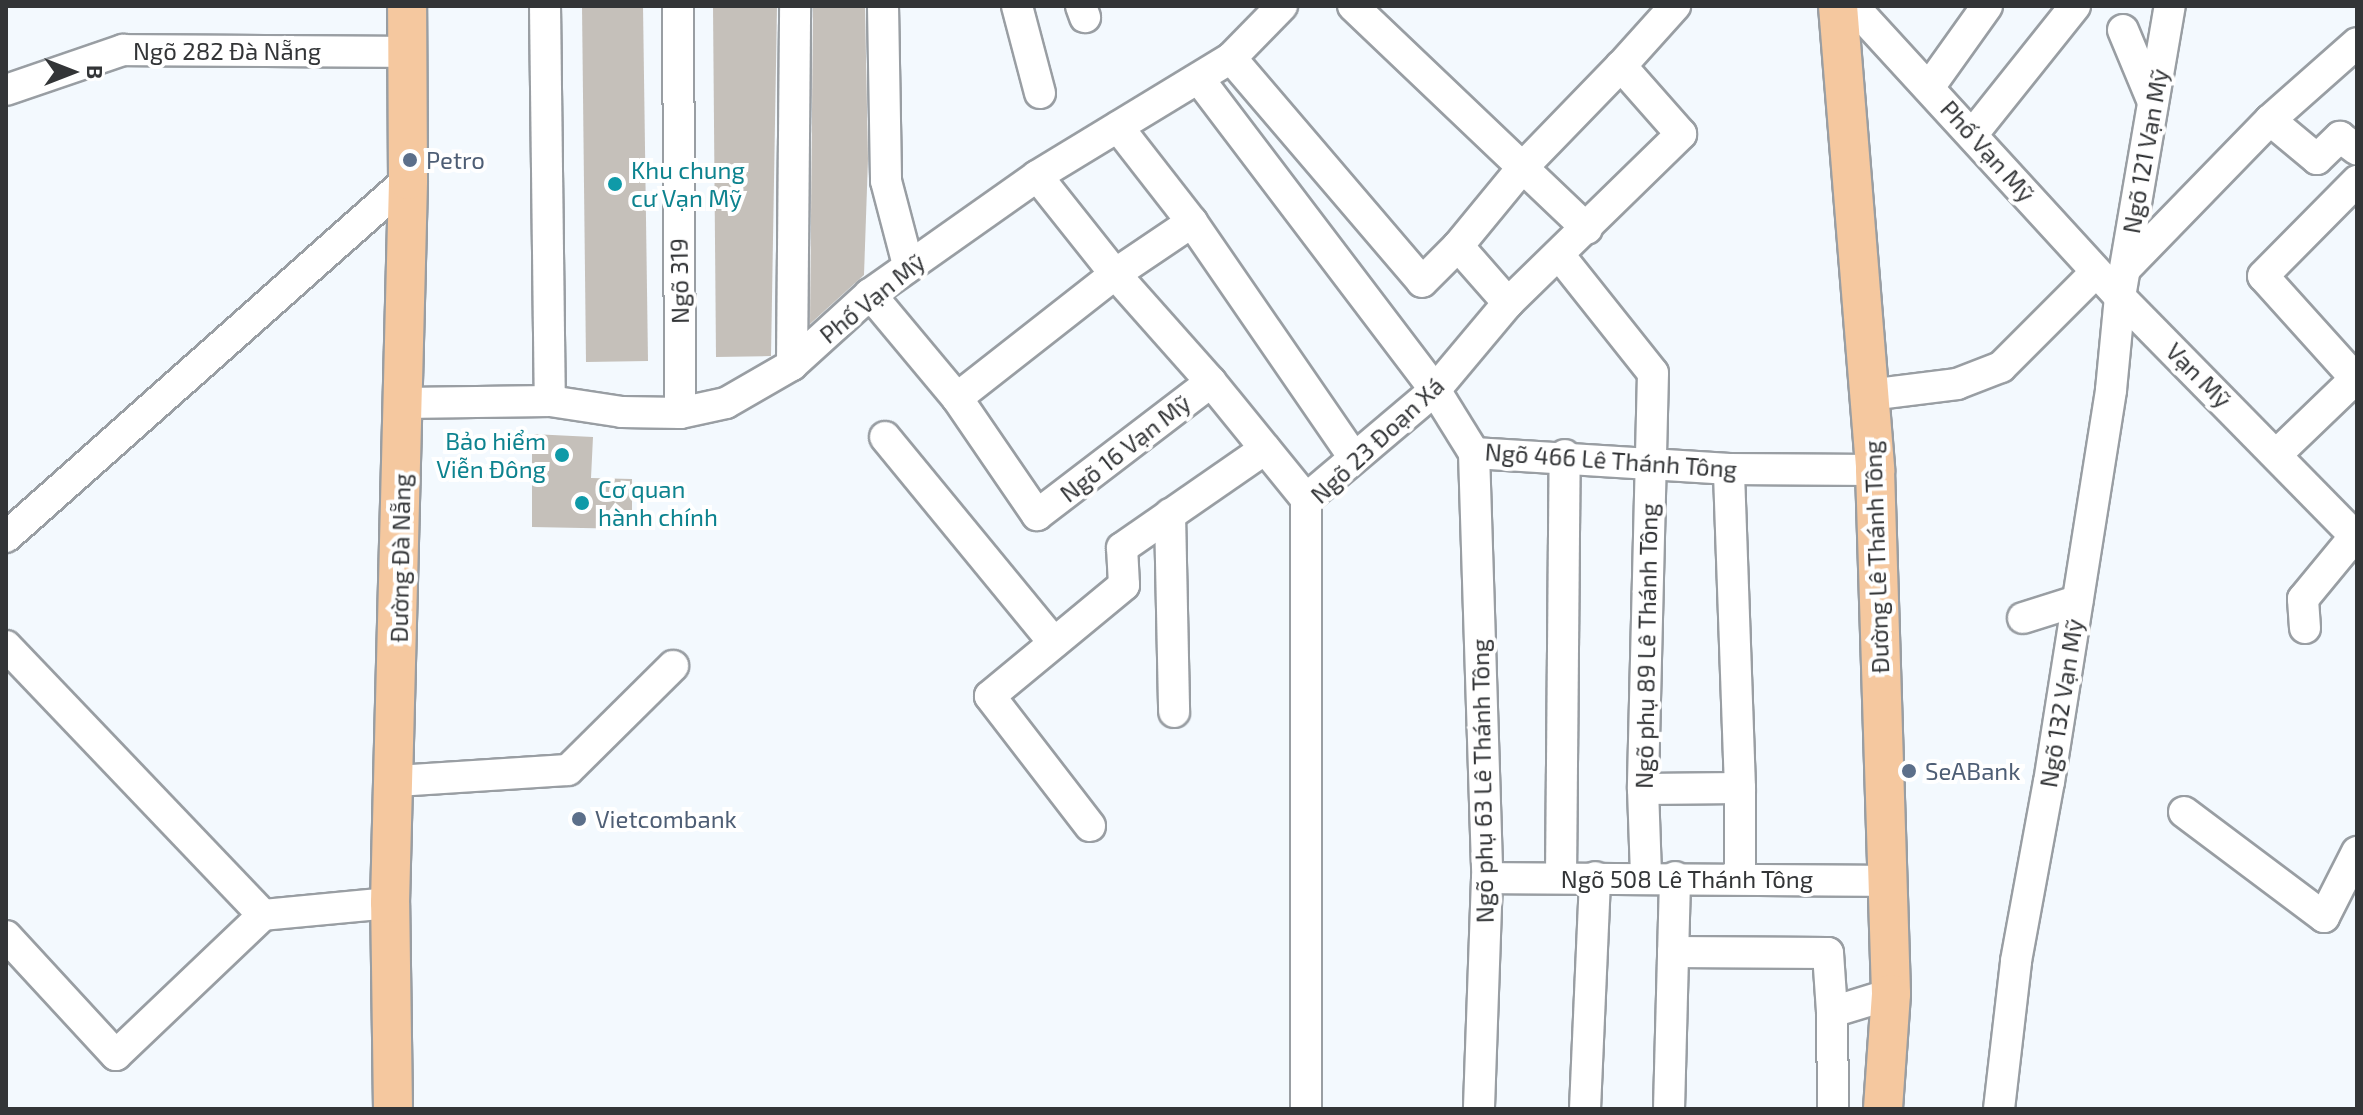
<!DOCTYPE html>
<html>
<head>
<meta charset="utf-8">
<style>
	body { margin:0 }
	#map { position:relative; width:2363px; height:1115px; overflow:hidden; background:#f3f9fe; font-family:"Exo 2",sans-serif }
	div>[style] { position:absolute }
	.building>* { inset:0; background:#c5c0ba }
	.roads { filter:drop-shadow(2px 0 #999ea3) drop-shadow(-2px 0 #999ea3) drop-shadow(0 2px #999ea3) drop-shadow(0 -2px #999ea3) }
	.minor>* { height:30px; margin:-15px; padding:0 15px; transform-origin:15px; border-radius:15px; background:#fff }
	.major>* { height:38px; margin:-19px; padding:0 19px; transform-origin:19px; border-radius:19px; background:#f5c89f }
	.dots>* { width:22px; height:22px; translate:-50% -50%; box-sizing:border-box; border:4px solid #fff; border-radius:50% }
	span { translate:-50% -50%; white-space:nowrap; text-align:center; line-height:1.15; -webkit-text-stroke:8px #fff; paint-order:stroke }
	.street-label { font-size:24px; color:#333537 }
	.service-label { font-size:24px; color:#4e5e75 }
	.left { translate:0 -50%; text-align:left }
	.culture-label { font-size:24px; color:#0d838f }
	.right { translate:-100% -50%; text-align:right }
	.frame { position:absolute; inset:0; border:8px solid #333537; pointer-events:none }
	.north { position:absolute; left:32px; top:32px; width:80px; height:80px; -webkit-text-stroke:6px #fff; paint-order:stroke; rotate:90deg; font-size:22px; font-weight:700; line-height:32px; text-align:center; color:#333537 }
	.north::after { content:''; display:block; margin:auto; width:28px; height:36px; background:#333537; clip-path:polygon(50% 0,100% 100%,50% 72%,0 100%) }
</style>
</head>
<body>
<div id="map">
	<div class="building">
		<i style="clip-path:polygon(582px 6px,643px 6px,648px 361px,586px 362px)"></i>
		<i style="clip-path:polygon(713px 6px,777px 6px,771px 356px,716px 357px)"></i>
		<i style="clip-path:polygon(813px 6px,865px 6px,868px 159px,864px 275px,810px 324px)"></i>
		<i style="clip-path:polygon(532px 434px,593px 437px,591px 478px,632px 479px,632px 529px,532px 527px)"></i>
	</div>
	<div class="roads">
		<div class="minor">
			<i style="left:545px;top:6px;width:395px;rotate:89.3deg"></i>
			<i style="left:678px;top:6px;width:407px;rotate:89.7deg"></i>
			<i style="left:883px;top:6px;width:175px;rotate:89deg"></i>
			<i style="left:886px;top:181px;width:87px;rotate:75.3deg"></i>
			<i style="left:1017px;top:6px;width:90px;rotate:75.2deg"></i>
			<i style="left:1081px;top:6px;width:12px;rotate:70deg"></i>
			<i style="left:1353px;top:6px;width:323px;rotate:43.6deg"></i>
			<i style="left:1853px;top:6px;width:395px;rotate:47.5deg"></i>
			<i style="left:2120px;top:297px;width:338px;rotate:45.5deg"></i>
			<i style="left:2123px;top:30px;width:78px;rotate:67.4deg"></i>
			<i style="left:1231px;top:58px;width:294px;rotate:49.5deg"></i>
			<i style="left:1422px;top:282px;width:51px;rotate:-45deg"></i>
			<i style="left:1458px;top:246px;width:76px;rotate:48.7deg"></i>
			<i style="left:1199px;top:79px;width:390px;rotate:52.8deg"></i>
			<i style="left:1435px;top:390px;width:74px;rotate:58.2deg"></i>
			<i style="left:1474px;top:453px;width:256px;rotate:3.6deg"></i>
			<i style="left:1729px;top:469px;width:146px;rotate:0.4deg"></i>
			<i style="left:1930px;top:86px;width:98px;rotate:-54.5deg"></i>
			<i style="left:6px;top:90px;width:124px;rotate:-18.9deg"></i>
			<i style="left:123px;top:50px;width:284px;rotate:0.4deg"></i>
			<i style="left:2270px;top:120px;width:61px;rotate:39.7deg"></i>
			<i style="left:2317px;top:159px;width:32px;rotate:-44deg"></i>
			<i style="left:2340px;top:137px;width:21px;rotate:37deg"></i>
			<i style="left:1118px;top:127px;width:120px;rotate:52.1deg"></i>
			<i style="left:1192px;top:222px;width:286px;rotate:55.5deg"></i>
			<i style="left:1972px;top:135px;width:165px;rotate:-51.4deg"></i>
			<i style="left:1458px;top:246px;width:101px;rotate:-50.6deg"></i>
			<i style="left:1522px;top:168px;width:142px;rotate:-45.9deg"></i>
			<i style="left:1560px;top:256px;width:149px;rotate:51.5deg"></i>
			<i style="left:1653px;top:373px;width:416px;rotate:91.4deg"></i>
			<i style="left:1643px;top:789px;width:88px;rotate:88deg"></i>
			<i style="left:2125px;top:269px;width:208px;rotate:-45.8deg"></i>
			<i style="left:2270px;top:120px;width:116px;rotate:-41.5deg"></i>
			<i style="left:870px;top:294px;width:136px;rotate:50.1deg"></i>
			<i style="left:957px;top:398px;width:142px;rotate:55.6deg"></i>
			<i style="left:1037px;top:515px;width:219px;rotate:-37.4deg"></i>
			<i style="left:1211px;top:382px;width:144px;rotate:-131.6deg"></i>
			<i style="left:1115px;top:274px;width:125px;rotate:-128.5deg"></i>
			<i style="left:792px;top:365px;width:359px;rotate:-89.5deg"></i>
			<i style="left:2355px;top:378px;width:137px;rotate:-132deg"></i>
			<i style="left:2263px;top:276px;width:134px;rotate:-45.3deg"></i>
			<i style="left:1211px;top:382px;width:151px;rotate:50.9deg"></i>
			<i style="left:1869px;top:395px;width:89px;rotate:-7.1deg"></i>
			<i style="left:1957px;top:384px;width:47px;rotate:-21.1deg"></i>
			<i style="left:2001px;top:367px;width:134px;rotate:-45deg"></i>
			<i style="left:957px;top:398px;width:201px;rotate:-38.1deg"></i>
			<i style="left:1115px;top:274px;width:93px;rotate:-34deg"></i>
			<i style="left:403px;top:403px;width:147px;rotate:-0.8deg"></i>
			<i style="left:550px;top:401px;width:73px;rotate:8.7deg"></i>
			<i style="left:622px;top:412px;width:58px;rotate:1deg"></i>
			<i style="left:680px;top:413px;width:47px;rotate:-12.3deg"></i>
			<i style="left:726px;top:403px;width:76px;rotate:-29.9deg"></i>
			<i style="left:792px;top:365px;width:105px;rotate:-42.3deg"></i>
			<i style="left:870px;top:294px;width:204px;rotate:-35.2deg"></i>
			<i style="left:1037px;top:176px;width:227px;rotate:-31.3deg"></i>
			<i style="left:1231px;top:58px;width:73px;rotate:-45.6deg"></i>
			<i style="left:885px;top:437px;width:266px;rotate:50.6deg"></i>
			<i style="left:1474px;top:453px;width:425px;rotate:88.2deg"></i>
			<i style="left:1487px;top:878px;width:231px;rotate:92deg"></i>
			<i style="left:2276px;top:455px;width:112px;rotate:-43.9deg"></i>
			<i style="left:1170px;top:514px;width:198px;rotate:88.8deg"></i>
			<i style="left:6px;top:537px;width:538px;rotate:-41.61deg"></i>
			<i style="left:2023px;top:618px;width:57px;rotate:-17.5deg"></i>
			<i style="left:2305px;top:628px;width:29px;rotate:-94deg"></i>
			<i style="left:2303px;top:599px;width:82px;rotate:-50.5deg"></i>
			<i style="left:6px;top:646px;width:372px;rotate:46.3deg"></i>
			<i style="left:396px;top:781px;width:172px;rotate:-3.7deg"></i>
			<i style="left:568px;top:770px;width:148px;rotate:-44.7deg"></i>
			<i style="left:1740px;top:788px;width:90px;rotate:90deg"></i>
			<i style="left:1643px;top:789px;width:97px;rotate:-0.6deg"></i>
			<i style="left:1740px;top:788px;width:319px;rotate:-92deg"></i>
			<i style="left:2184px;top:812px;width:175px;rotate:36.9deg"></i>
			<i style="left:2324px;top:917px;width:73px;rotate:-63.1deg"></i>
			<i style="left:1090px;top:826px;width:164px;rotate:-127.6deg"></i>
			<i style="left:990px;top:696px;width:174px;rotate:-39.6deg"></i>
			<i style="left:1124px;top:585px;width:37px;rotate:-93deg"></i>
			<i style="left:1122px;top:548px;width:174px;rotate:-34.7deg"></i>
			<i style="left:1487px;top:878px;width:400px;rotate:0.4deg"></i>
			<i style="left:1561px;top:878px;width:423px;rotate:-89.5deg"></i>
			<i style="left:6px;top:936px;width:162px;rotate:47.3deg"></i>
			<i style="left:116px;top:1055px;width:203px;rotate:-43.6deg"></i>
			<i style="left:263px;top:915px;width:128px;rotate:-5.4deg"></i>
			<i style="left:1673px;top:952px;width:155px;rotate:0.4deg"></i>
			<i style="left:1828px;top:953px;width:59px;rotate:86.1deg"></i>
			<i style="left:1832px;top:1012px;width:62px;rotate:-17deg"></i>
			<i style="left:1832px;top:1012px;width:97px;rotate:89.4deg"></i>
			<i style="left:1306px;top:1109px;width:610px;rotate:-90deg"></i>
			<i style="left:1306px;top:499px;width:169px;rotate:-40.2deg"></i>
			<i style="left:1435px;top:390px;width:114px;rotate:-50deg"></i>
			<i style="left:1508px;top:303px;width:242px;rotate:-44.3deg"></i>
			<i style="left:1681px;top:134px;width:91px;rotate:-131.4deg"></i>
			<i style="left:1621px;top:66px;width:81px;rotate:-48deg"></i>
			<i style="left:1585px;top:1109px;width:232px;rotate:-87.5deg"></i>
			<i style="left:1669px;top:1109px;width:232px;rotate:-88.5deg"></i>
			<i style="left:1999px;top:1109px;width:149px;rotate:-83.4deg"></i>
			<i style="left:2016px;top:961px;width:182px;rotate:-79.6deg"></i>
			<i style="left:2049px;top:782px;width:397px;rotate:-81deg"></i>
			<i style="left:2111px;top:390px;width:93px;rotate:-84.5deg"></i>
			<i style="left:2120px;top:297px;width:295px;rotate:-80.3deg"></i>
		</div>
		<div class="major">
			<i style="left:1838px;top:6px;width:465px;rotate:85.4deg"></i>
			<i style="left:1875px;top:470px;width:524px;rotate:88.25deg"></i>
			<i style="left:1891px;top:994px;width:115px;rotate:94deg"></i>
			<i style="left:393px;top:1109px;width:206px;rotate:-90.8deg"></i>
			<i style="left:390px;top:903px;width:723px;rotate:-88.57deg"></i>
			<i style="left:408px;top:180px;width:174px;rotate:-90.3deg"></i>
		</div>
	</div>
	<div class="dots">
		<i style="left:410px;top:160px;background:#5c6f8a"></i>
		<i style="left:615px;top:184px;background:#0f9aa8"></i>
		<i style="left:562px;top:455px;background:#0f9aa8"></i>
		<i style="left:582px;top:503px;background:#0f9aa8"></i>
		<i style="left:1909px;top:771px;background:#5c6f8a"></i>
		<i style="left:579px;top:819px;background:#5c6f8a"></i>
	</div>
	<div class="street-label">
		<span style="left:227px;top:51px">Ngõ 282 Đà Nẵng</span>
		<span style="left:1988px;top:151px;rotate:48deg">Phố Vạn Mỹ</span>
		<span style="left:2145px;top:151px;rotate:-80deg">Ngõ 121 Vạn Mỹ</span>
		<span style="left:679px;top:281px;rotate:-91deg">Ngõ 319</span>
		<span style="left:872px;top:298px;rotate:-39deg">Phố Vạn Mỹ</span>
		<span style="left:2199px;top:375px;rotate:45deg">Vạn Mỹ</span>
		<span style="left:1377px;top:440px;rotate:-43deg">Ngõ 23 Đoạn Xá</span>
		<span style="left:1125px;top:448px;rotate:-38deg">Ngõ 16 Vạn Mỹ</span>
		<span style="left:1611px;top:460px;rotate:4deg">Ngõ 466 Lê Thánh Tông</span>
		<span style="left:1876px;top:557px;rotate:-92deg">Đường Lê Thánh Tông</span>
		<span style="left:400px;top:558px;rotate:-89deg">Đường Đà Nẵng</span>
		<span style="left:1646px;top:646px;rotate:-89deg">Ngõ phụ 89 Lê Thánh Tông</span>
		<span style="left:2061px;top:703px;rotate:-81deg">Ngõ 132 Vạn Mỹ</span>
		<span style="left:1482px;top:781px;rotate:-91deg">Ngõ phụ 63 Lê Thánh Tông</span>
		<span style="left:1687px;top:879px">Ngõ 508 Lê Thánh Tông</span>
	</div>
	<div class="service-label">
		<span class="left" style="left:426px;top:160px">Petro</span>
		<span class="left" style="left:1925px;top:771px">SeABank</span>
		<span class="left" style="left:595px;top:819px">Vietcombank</span>
	</div>
	<div class="culture-label">
		<span class="left" style="left:631px;top:184px">Khu chung<br>cư Vạn Mỹ</span>
		<span class="right" style="left:546px;top:455px">Bảo hiểm<br>Viễn Đông</span>
		<span class="left" style="left:598px;top:503px">Cơ quan<br>hành chính</span>
	</div>
	<div class="frame"></div>
	<div class="north">B</div>
</div>
</body>
</html>
